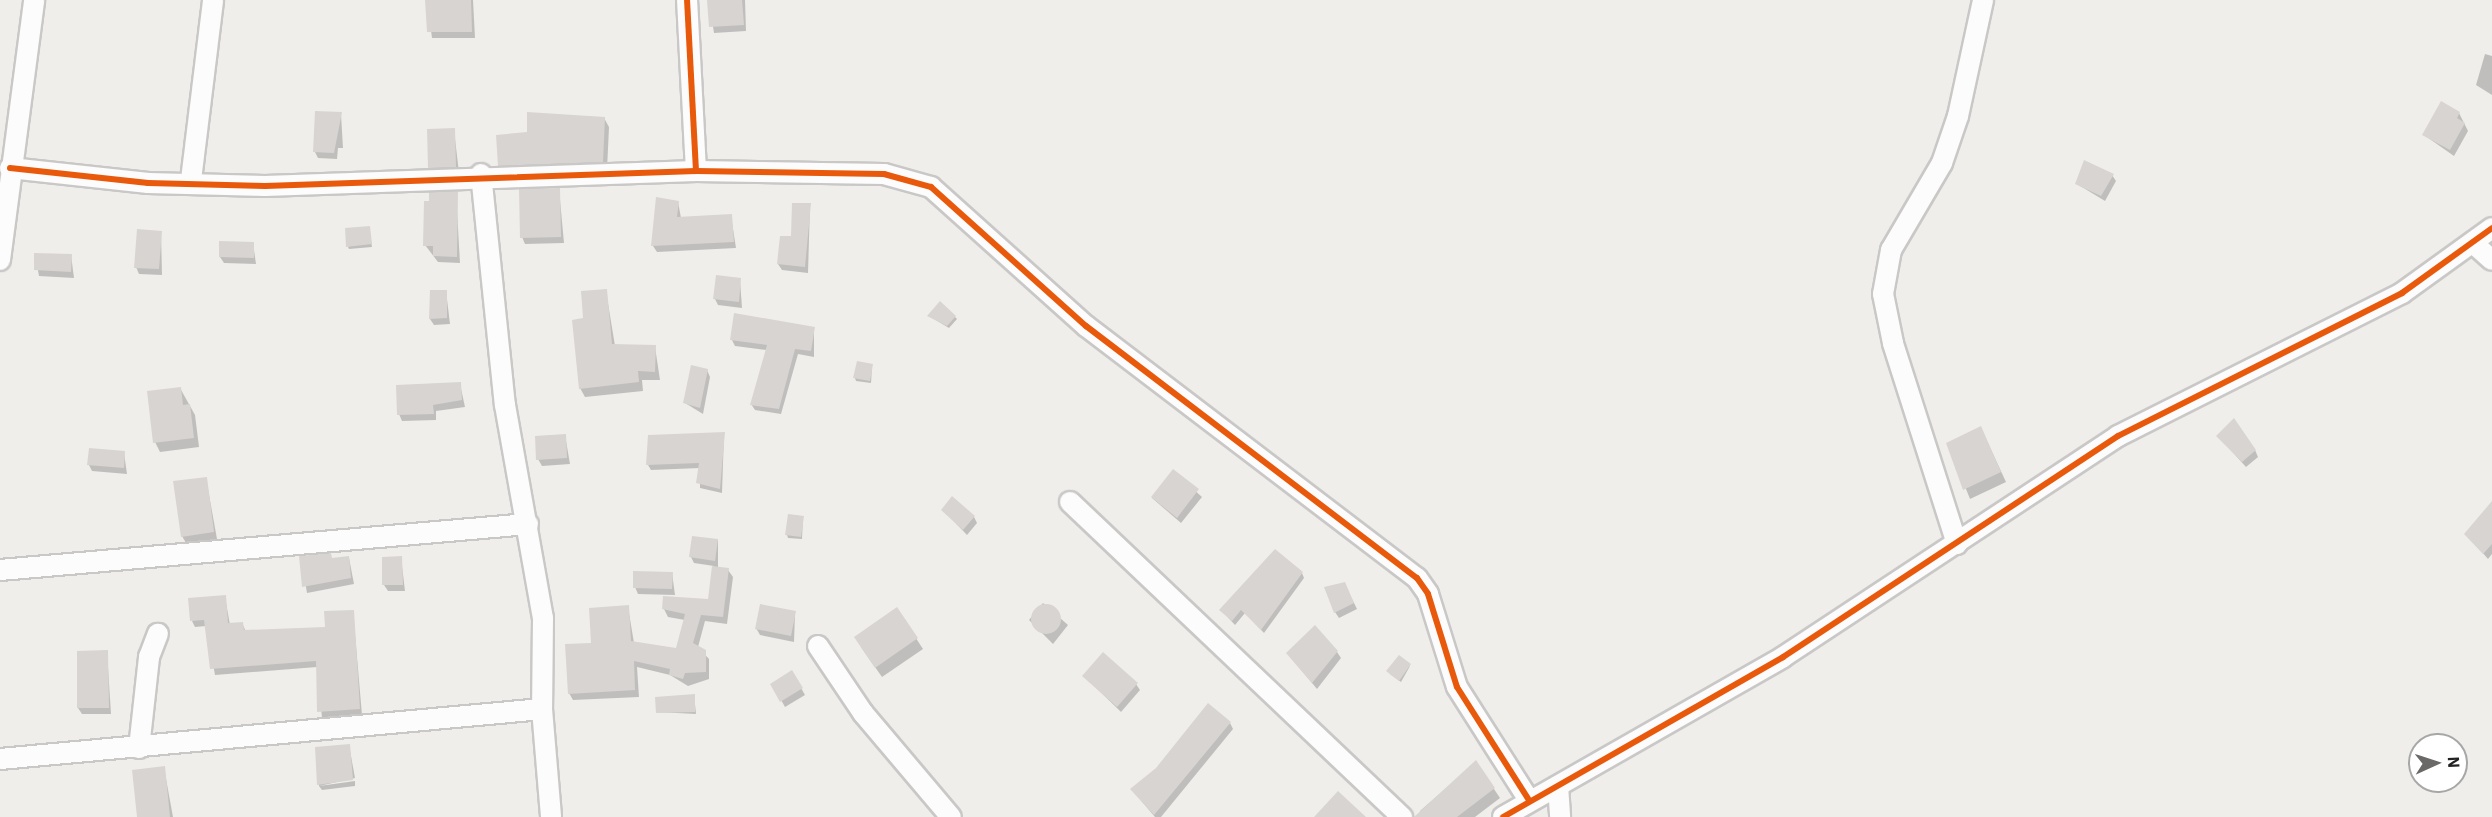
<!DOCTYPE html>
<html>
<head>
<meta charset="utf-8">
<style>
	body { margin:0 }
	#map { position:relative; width:2492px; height:817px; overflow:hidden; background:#f0eeeb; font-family:"IBM Plex Sans",sans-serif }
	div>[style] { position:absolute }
	.shadow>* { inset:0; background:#0003 }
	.building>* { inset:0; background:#d7d4d2 }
	.round { border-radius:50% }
	.roads { filter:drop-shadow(2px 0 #c9c8c7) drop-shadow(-2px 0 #c9c8c7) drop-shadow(0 2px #c9c8c7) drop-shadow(0 -2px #c9c8c7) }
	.street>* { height:20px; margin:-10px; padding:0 10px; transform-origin:10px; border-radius:10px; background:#fdfcfc }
	.cycleway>* { height:6px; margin:-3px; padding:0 3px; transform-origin:3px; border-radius:3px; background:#e8590c }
	span { translate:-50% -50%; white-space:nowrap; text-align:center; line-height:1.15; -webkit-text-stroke:6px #fff; paint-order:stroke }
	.north { position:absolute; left:2408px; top:733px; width:60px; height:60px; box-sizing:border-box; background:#fff; border:2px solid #a7a7a7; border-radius:50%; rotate:87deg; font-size:16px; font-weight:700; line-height:24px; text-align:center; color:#222 }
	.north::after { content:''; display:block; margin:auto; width:21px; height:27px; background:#6a6968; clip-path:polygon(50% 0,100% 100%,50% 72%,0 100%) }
</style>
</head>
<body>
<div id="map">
	<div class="shadow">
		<i style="clip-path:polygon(427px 0,473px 0,475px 38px,432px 38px)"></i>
		<i style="clip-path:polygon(709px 0,745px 0,746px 31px,714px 33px)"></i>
		<i style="clip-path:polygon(2485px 54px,2492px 56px,2492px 95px,2476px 85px)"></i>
		<i style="clip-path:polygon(2459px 113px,2468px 131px,2454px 156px,2424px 135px)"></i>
		<i style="clip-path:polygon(341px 114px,343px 148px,338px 148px,337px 159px,318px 158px,315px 152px)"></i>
		<i style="clip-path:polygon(604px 118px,609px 127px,607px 170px,504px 174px,499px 165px,529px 133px)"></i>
		<i style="clip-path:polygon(454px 130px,459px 173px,433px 174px,430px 168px)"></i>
		<i style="clip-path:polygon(2112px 175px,2116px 181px,2105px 201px,2077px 184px)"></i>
		<i style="clip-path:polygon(559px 189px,564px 243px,525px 244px,522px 237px)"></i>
		<i style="clip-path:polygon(456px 193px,460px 263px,438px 262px,425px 245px)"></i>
		<i style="clip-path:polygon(678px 202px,681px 218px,731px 216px,736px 248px,657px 252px,653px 246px)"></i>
		<i style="clip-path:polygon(810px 205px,808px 273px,782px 270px,778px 264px)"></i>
		<i style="clip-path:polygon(369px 228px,372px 247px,349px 249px,348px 247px)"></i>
		<i style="clip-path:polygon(161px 232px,162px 275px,139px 274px,136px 267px)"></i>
		<i style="clip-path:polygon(253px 243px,256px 264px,224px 263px,220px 257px)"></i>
		<i style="clip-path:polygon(35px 254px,71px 255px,74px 278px,39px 276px)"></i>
		<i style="clip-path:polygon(740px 280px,742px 308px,718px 305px,715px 299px)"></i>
		<i style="clip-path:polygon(446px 291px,450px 324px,434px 325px,430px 319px)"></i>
		<i style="clip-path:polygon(606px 291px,615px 346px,655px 347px,660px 380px,642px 380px,643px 391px,585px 397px,580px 388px,585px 320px)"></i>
		<i style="clip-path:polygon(929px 316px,955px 317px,957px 319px,949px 328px)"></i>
		<i style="clip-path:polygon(814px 328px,814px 357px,798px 354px,781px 414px,755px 410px,751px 404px,767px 350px,735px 346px,732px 340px)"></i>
		<i style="clip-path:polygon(872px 366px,871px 383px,856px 381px,855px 378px)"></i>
		<i style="clip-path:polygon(707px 370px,710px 377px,703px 414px,685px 403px)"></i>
		<i style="clip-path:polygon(460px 384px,465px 407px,436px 411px,436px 420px,402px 421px,399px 414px)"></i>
		<i style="clip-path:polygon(180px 388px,195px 415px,199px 447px,160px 452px,155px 442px)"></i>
		<i style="clip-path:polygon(1981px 428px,2006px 482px,1970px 499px,1948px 444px)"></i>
		<i style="clip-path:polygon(724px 434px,722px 493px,700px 488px,700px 468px,651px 470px,648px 465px)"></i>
		<i style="clip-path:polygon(565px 435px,570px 464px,542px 466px,538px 459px)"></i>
		<i style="clip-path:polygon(2218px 436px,2255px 450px,2258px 457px,2246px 467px)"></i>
		<i style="clip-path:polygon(124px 453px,127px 474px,92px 471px,89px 465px)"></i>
		<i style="clip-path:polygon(1173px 471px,1202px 497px,1181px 523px,1152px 498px)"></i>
		<i style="clip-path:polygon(206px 478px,217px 539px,186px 543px,182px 536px)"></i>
		<i style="clip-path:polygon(2492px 504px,2492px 554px,2488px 559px,2466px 534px)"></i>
		<i style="clip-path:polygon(943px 510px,974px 517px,977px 523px,967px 535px)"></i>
		<i style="clip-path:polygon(803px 517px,802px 539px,788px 538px,787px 535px)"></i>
		<i style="clip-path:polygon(718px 540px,718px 568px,728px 570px,733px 577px,727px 624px,705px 621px,698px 647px,709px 659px,709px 679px,688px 686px,670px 675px,637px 667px,639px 697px,573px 700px,569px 693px,593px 644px,628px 607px,634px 643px,677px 650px,685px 620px,668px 617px,664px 609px,709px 601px,714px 566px,694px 563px,691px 557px)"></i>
		<i style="clip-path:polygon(301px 558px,349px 558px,354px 584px,307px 593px)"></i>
		<i style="clip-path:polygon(401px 558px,405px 591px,388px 591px,384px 585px)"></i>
		<i style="clip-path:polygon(672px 573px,675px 595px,638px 594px,635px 587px)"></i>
		<i style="clip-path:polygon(1302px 573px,1304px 578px,1264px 633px,1245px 613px,1235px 625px,1221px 610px)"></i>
		<i style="clip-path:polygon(1348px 591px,1357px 609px,1339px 618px,1335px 612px)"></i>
		<i style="clip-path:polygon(225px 597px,230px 625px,242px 623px,246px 632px,327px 628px,353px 611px,362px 715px,322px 718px,317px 667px,215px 675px,206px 626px,195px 627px,192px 621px)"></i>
		<i style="clip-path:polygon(1043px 603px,1068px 625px,1053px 644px,1029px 620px)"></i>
		<i style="clip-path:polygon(897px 609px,923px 649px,882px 677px,861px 647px)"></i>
		<i style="clip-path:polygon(795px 613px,794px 642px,760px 635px,756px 628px)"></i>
		<i style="clip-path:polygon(107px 652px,111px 714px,82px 714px,78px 708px)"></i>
		<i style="clip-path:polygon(1337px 652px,1341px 658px,1317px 689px,1292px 659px)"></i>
		<i style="clip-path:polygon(1410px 666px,1401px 682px,1390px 674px)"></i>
		<i style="clip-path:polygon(792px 672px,805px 695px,785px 707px,772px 684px)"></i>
		<i style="clip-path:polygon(1084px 676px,1136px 684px,1140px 690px,1121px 712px)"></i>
		<i style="clip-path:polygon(694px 695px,696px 714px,657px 712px)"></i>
		<i style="clip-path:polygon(1230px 723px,1233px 729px,1161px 817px,1155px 817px,1132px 790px)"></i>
		<i style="clip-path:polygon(349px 745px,355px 778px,319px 786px,316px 748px)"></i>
		<i style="clip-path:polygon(1476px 762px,1500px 798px,1475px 817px,1424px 817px,1420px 811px)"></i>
		<i style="clip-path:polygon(164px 768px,173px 817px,138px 817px)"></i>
		<i style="clip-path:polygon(355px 781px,355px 786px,322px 790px,319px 786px)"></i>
	</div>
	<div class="building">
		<i style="clip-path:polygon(425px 0,471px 0,472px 32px,427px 32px)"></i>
		<i style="clip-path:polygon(707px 0,742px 0,744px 25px,709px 27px)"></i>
		<i style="clip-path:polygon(2441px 101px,2460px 112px,2457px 118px,2465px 123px,2450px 150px,2422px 135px)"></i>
		<i style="clip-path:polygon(315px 111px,342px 112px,334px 153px,313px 152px)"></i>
		<i style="clip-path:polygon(527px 112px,605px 117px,603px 162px,498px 166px,496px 135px,527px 132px)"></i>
		<i style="clip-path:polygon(455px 128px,456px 167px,428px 168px,427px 129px)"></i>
		<i style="clip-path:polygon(2084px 160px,2114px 174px,2101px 196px,2075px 184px)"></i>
		<i style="clip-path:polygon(560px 188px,561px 237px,520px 238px,519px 189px)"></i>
		<i style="clip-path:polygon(429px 192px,458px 192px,457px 257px,433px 256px,433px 246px,423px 246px,424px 201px,429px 201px)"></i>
		<i style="clip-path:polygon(656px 197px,679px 201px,677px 217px,732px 214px,734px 242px,651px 246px)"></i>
		<i style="clip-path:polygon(792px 203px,811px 203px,805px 267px,777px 264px,780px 236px,791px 236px)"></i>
		<i style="clip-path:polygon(370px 226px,372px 244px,346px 247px,345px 228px)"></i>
		<i style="clip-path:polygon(137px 229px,162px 231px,159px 269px,134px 268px)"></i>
		<i style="clip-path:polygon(219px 241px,254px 242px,254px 258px,219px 257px)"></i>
		<i style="clip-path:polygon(34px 253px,72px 254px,71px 272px,34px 270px)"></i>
		<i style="clip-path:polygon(716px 275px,741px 278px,739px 302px,713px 299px)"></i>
		<i style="clip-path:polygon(607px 289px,612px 344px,656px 345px,655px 372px,638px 371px,639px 382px,579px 389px,572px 320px,583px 318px,581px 291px)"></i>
		<i style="clip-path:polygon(430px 290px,447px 290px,447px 318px,429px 319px)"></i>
		<i style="clip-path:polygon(940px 301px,956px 316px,947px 326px,927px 316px)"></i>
		<i style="clip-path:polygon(734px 313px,815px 327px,811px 351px,795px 349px,779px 409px,750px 405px,767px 345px,730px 340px)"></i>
		<i style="clip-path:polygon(857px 361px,873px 364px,870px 381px,853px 378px)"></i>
		<i style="clip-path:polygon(691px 365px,708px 369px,700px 408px,683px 403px)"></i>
		<i style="clip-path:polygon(461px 382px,462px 400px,433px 405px,434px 414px,397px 415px,396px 385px)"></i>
		<i style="clip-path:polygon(181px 387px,183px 405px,190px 404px,194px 438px,153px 443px,147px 391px)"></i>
		<i style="clip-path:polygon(2234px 418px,2256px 450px,2242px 462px,2216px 436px)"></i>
		<i style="clip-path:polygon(1981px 426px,2001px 472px,1963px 490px,1946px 443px)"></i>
		<i style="clip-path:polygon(725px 432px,720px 489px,696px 483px,699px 463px,646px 465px,648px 435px)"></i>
		<i style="clip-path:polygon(566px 434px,567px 458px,536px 460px,535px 436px)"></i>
		<i style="clip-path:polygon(89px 448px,125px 451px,124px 468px,87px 465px)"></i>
		<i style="clip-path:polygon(1173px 469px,1199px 489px,1177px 518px,1151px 497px)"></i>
		<i style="clip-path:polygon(207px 477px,214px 532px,181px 537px,173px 481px)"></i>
		<i style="clip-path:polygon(952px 496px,975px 516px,963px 530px,941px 510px)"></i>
		<i style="clip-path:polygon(2492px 501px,2492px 544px,2483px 554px,2464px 534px)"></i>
		<i style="clip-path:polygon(788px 514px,804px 516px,801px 537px,785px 535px)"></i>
		<i style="clip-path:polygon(692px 536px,718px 539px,715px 561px,689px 557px)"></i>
		<i style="clip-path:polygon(1275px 549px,1303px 572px,1261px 630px,1241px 610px,1232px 621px,1219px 610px)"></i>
		<i style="clip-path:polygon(331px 553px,332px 558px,349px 556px,351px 578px,302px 587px,299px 556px)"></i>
		<i style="clip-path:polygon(402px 556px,403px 585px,382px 585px,382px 557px)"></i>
		<i style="clip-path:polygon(712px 566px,729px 568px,723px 617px,701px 615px,693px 643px,706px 650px,706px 672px,685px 673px,683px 679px,669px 675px,670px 669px,634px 661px,635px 690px,568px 694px,565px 644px,591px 643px,589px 608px,629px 605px,631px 641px,676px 648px,685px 614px,662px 609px,663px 596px,708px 599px)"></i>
		<i style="clip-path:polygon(633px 571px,673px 572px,672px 589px,633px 588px)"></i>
		<i style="clip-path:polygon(1345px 582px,1354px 603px,1334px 613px,1324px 587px)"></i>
		<i style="clip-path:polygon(226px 595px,228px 623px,243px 622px,244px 630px,325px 627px,324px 611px,354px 610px,360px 709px,317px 712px,316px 661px,210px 669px,204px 620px,190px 621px,188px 598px)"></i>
		<i class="round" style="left:1031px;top:604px;width:30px;height:30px"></i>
		<i style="clip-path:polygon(760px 604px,796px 611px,791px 636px,755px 629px)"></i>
		<i style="clip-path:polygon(897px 607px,918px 638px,875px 668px,854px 637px)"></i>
		<i style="clip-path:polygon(1315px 625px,1338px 651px,1312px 683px,1286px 653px)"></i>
		<i style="clip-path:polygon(108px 650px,109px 708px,77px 708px,77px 651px)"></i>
		<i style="clip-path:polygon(1103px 652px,1138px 683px,1117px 707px,1082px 676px)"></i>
		<i style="clip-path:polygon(1399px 655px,1411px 664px,1399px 681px,1386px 671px)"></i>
		<i style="clip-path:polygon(792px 670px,803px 688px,780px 702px,770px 684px)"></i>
		<i style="clip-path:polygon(695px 694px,695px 712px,656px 713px,655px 697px)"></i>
		<i style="clip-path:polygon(1208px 703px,1231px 722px,1154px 815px,1130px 789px,1156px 768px)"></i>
		<i style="clip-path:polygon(350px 744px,353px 780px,317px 785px,315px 747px)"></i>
		<i style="clip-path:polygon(1476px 760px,1495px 788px,1457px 817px,1414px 817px)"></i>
		<i style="clip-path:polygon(165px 766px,170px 817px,137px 817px,132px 770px)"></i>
		<i style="clip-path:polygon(1338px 791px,1366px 817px,1314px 817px)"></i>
	</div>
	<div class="roads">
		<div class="street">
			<i style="left:10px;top:168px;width:139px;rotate:6.2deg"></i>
			<i style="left:148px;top:183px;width:117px;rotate:1.5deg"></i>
			<i style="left:265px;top:186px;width:431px;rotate:-2deg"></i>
			<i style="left:696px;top:171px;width:171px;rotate:-93deg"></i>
			<i style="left:696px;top:171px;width:188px;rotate:0.9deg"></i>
			<i style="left:884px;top:174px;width:49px;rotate:15.5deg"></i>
			<i style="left:931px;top:187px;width:208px;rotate:41.9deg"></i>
			<i style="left:1086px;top:326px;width:416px;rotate:37.3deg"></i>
			<i style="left:1417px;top:578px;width:19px;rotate:55deg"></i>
			<i style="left:1428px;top:594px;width:97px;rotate:72.7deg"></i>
			<i style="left:1457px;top:687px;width:134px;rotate:57.5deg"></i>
			<i style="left:481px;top:174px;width:232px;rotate:84.1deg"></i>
			<i style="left:505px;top:405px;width:216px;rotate:79.9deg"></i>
			<i style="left:543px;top:618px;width:91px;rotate:90.6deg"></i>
			<i style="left:542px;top:709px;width:108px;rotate:85.2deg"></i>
			<i style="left:191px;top:180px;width:181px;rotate:-83deg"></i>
			<i style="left:2473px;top:243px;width:25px;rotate:42deg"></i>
			<i style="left:0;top:260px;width:262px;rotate:-82.5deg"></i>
			<i style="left:1070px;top:502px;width:458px;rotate:43.5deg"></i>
			<i style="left:1957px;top:544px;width:211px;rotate:-107.7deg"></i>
			<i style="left:1893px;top:343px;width:50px;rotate:-101.5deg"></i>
			<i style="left:1883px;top:294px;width:45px;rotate:-79.7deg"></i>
			<i style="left:1891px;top:250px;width:101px;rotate:-59.6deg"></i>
			<i style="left:1942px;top:163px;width:50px;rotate:-71.2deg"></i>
			<i style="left:1958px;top:116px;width:119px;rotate:-77.8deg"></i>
			<i style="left:0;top:570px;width:530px;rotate:-4.98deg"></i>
			<i style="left:818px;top:646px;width:81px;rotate:56.1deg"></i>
			<i style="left:863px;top:713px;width:136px;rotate:49.8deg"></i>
			<i style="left:139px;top:748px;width:92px;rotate:-83.7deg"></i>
			<i style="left:149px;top:657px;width:25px;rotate:-69deg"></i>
			<i style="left:0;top:759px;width:544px;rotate:-5.27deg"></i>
			<i style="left:1558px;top:786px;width:31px;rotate:86deg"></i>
			<i style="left:1503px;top:817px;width:322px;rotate:-29.7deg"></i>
			<i style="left:1783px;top:657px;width:401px;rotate:-33.4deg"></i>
			<i style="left:2118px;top:436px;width:318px;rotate:-26.7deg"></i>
			<i style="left:2402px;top:293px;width:111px;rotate:-35.8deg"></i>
		</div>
	</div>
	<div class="cycleway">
		<i style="left:10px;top:168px;width:139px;rotate:6.2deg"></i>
		<i style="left:148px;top:183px;width:117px;rotate:1.5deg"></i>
		<i style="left:265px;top:186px;width:431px;rotate:-2deg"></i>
		<i style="left:696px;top:171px;width:171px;rotate:-93deg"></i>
		<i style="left:696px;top:171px;width:188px;rotate:0.9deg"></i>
		<i style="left:884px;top:174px;width:49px;rotate:15.5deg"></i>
		<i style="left:931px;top:187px;width:208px;rotate:41.9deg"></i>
		<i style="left:1086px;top:326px;width:416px;rotate:37.3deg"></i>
		<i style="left:1417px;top:578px;width:19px;rotate:55deg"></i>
		<i style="left:1428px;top:594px;width:97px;rotate:72.7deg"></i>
		<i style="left:1457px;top:687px;width:134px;rotate:57.5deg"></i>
		<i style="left:1503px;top:817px;width:322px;rotate:-29.7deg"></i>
		<i style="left:1783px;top:657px;width:401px;rotate:-33.4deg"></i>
		<i style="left:2118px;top:436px;width:318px;rotate:-26.7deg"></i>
		<i style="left:2402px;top:293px;width:111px;rotate:-35.8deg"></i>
	</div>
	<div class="north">N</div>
</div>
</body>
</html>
